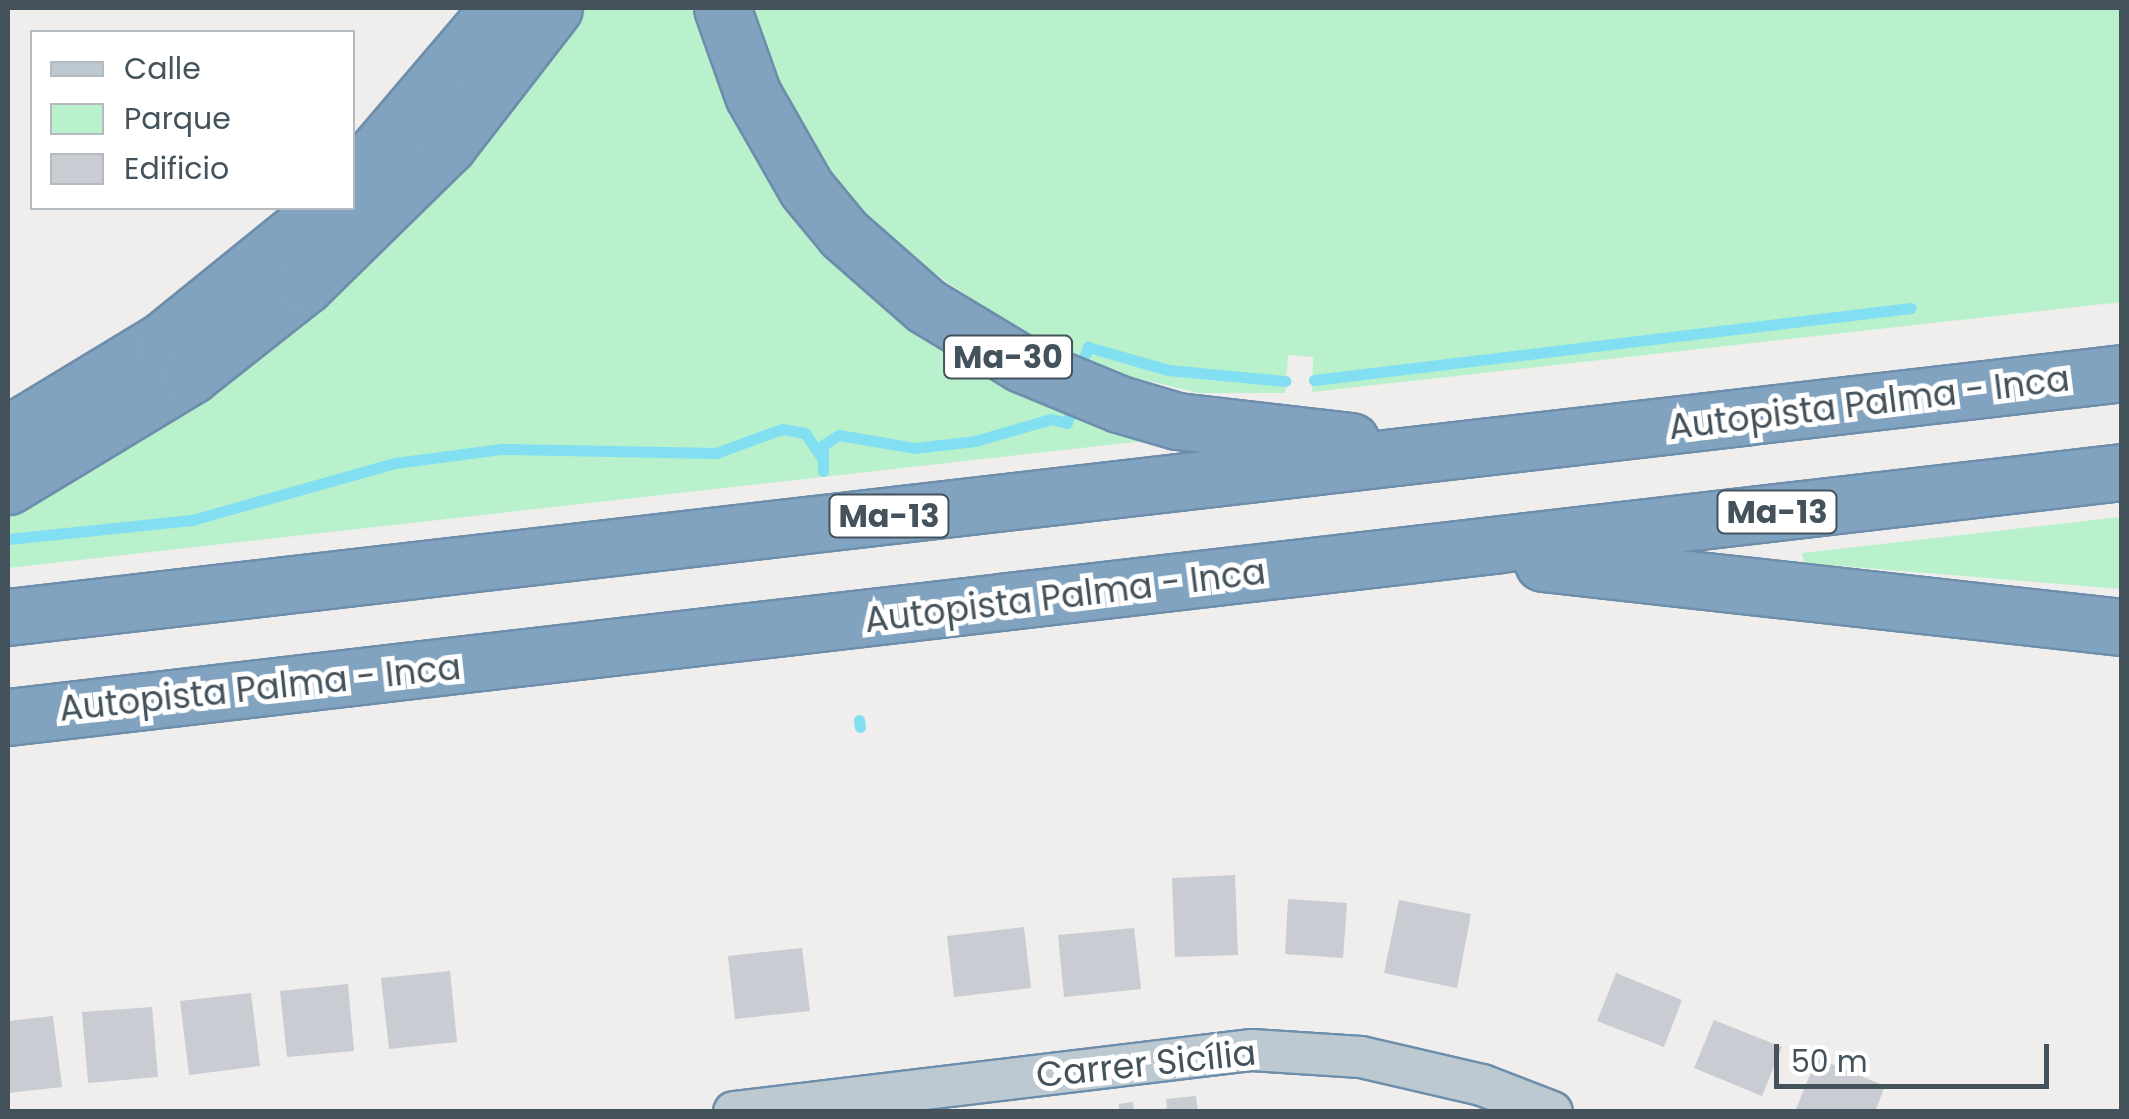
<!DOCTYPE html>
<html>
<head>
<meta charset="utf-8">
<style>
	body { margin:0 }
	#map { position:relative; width:2129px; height:1119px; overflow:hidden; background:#f0eded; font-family:Poppins,sans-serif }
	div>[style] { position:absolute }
	.green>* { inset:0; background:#b8f1cb }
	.stream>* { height:11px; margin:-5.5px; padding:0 5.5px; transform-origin:5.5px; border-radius:5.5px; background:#82dff1 }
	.building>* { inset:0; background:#c9ccd2 }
	.roads { filter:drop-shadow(2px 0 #6d8eab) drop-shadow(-2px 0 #6d8eab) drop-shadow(0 2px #6d8eab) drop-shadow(0 -2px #6d8eab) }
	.street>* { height:40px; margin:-20px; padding:0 20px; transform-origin:20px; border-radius:20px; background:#bcc9d1 }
	.highway>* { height:55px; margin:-27.5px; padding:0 27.5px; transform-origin:27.5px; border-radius:27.5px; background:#81a3c0 }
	span { translate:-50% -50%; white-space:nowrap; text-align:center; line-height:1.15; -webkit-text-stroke:10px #fff; paint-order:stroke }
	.shield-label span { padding:2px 8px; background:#fff; border:2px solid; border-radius:8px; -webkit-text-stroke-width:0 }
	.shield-label { font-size:32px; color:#44525c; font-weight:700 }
	.street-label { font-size:35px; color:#44525c }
	.frame { position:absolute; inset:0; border:10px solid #44525c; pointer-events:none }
	.legend { position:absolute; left:30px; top:30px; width:325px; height:180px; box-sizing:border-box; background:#fff; border:2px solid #b4babe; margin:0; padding:12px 18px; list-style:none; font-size:30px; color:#44525c }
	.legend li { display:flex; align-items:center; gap:20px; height:50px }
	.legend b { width:50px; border:2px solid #b4babe }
	.scale { position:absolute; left:1774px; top:1044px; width:275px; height:45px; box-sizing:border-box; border:5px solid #44525c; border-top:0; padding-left:12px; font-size:30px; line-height:35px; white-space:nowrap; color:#44525c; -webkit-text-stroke:8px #fff; paint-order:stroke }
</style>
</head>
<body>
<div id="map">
	<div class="green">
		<i style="clip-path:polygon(580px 8px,704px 8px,783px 190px,1180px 437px,8px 568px,8px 508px)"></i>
		<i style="clip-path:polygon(751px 8px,2121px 8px,2121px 302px,1312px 392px,1313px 357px,1288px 355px,1285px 393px,1199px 393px,1124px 375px,1033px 340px,907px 255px,844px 196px,797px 125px)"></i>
		<i style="clip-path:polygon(2121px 517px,2121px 589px,1805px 563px,1802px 553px)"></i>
	</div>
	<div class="stream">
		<i style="left:1085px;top:355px;width:9px;rotate:-69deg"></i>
		<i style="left:1088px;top:347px;width:83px;rotate:16deg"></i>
		<i style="left:1168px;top:370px;width:118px;rotate:5.4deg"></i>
		<i style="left:1314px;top:380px;width:601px;rotate:-6.88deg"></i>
		<i style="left:823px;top:471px;width:26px;rotate:-90deg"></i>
		<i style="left:823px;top:445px;width:19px;rotate:-32deg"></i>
		<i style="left:839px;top:435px;width:76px;rotate:9.8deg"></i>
		<i style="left:914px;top:448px;width:61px;rotate:-6.5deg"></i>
		<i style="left:975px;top:441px;width:79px;rotate:-16.1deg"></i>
		<i style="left:1051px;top:419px;width:16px;rotate:14deg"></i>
		<i style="left:1067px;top:423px;width:7px;rotate:-74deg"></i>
		<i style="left:8px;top:539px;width:185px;rotate:-5.9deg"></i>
		<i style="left:192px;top:520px;width:211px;rotate:-15.7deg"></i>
		<i style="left:395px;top:463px;width:108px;rotate:-7.5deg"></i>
		<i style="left:502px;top:449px;width:214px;rotate:1.1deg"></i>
		<i style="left:716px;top:453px;width:70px;rotate:-20deg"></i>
		<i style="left:782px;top:429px;width:23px;rotate:10deg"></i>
		<i style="left:805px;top:433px;width:30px;rotate:56deg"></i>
		<i style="left:859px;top:720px;width:7px;rotate:82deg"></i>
	</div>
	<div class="building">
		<i style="clip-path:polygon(1235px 875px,1238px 955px,1175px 957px,1172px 878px)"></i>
		<i style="clip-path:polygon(1288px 899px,1347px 903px,1343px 958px,1285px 954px)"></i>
		<i style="clip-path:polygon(1399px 900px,1471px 914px,1457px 988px,1384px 973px)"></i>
		<i style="clip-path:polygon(1024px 927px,1031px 988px,954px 997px,947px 936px)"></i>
		<i style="clip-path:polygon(1134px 928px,1141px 989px,1064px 997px,1058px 935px)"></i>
		<i style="clip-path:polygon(802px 948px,810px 1011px,735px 1019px,728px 956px)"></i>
		<i style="clip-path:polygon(450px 971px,457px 1042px,389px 1049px,381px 978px)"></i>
		<i style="clip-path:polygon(1616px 973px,1682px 1000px,1664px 1047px,1597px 1021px)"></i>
		<i style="clip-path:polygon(348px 984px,354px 1051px,287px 1057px,280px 991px)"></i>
		<i style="clip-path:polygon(251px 993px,260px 1066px,189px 1075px,180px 1001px)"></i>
		<i style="clip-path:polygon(152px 1007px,158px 1077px,88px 1083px,82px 1012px)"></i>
		<i style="clip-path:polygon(53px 1016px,62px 1087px,8px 1093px,8px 1021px)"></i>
		<i style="clip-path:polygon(1714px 1020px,1782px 1047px,1762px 1096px,1694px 1068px)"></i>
		<i style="clip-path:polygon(1817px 1058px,1885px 1086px,1875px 1112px,1796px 1109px)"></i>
		<i style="clip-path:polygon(1196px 1096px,1198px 1112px,1156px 1112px,1167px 1108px,1166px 1099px)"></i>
		<i style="clip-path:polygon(1133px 1102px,1134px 1112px,1119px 1112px,1119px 1104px)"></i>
	</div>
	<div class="roads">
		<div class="street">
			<i style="left:734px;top:1112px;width:522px;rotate:-6.83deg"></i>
			<i style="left:1252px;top:1050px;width:109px;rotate:3.7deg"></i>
			<i style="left:1361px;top:1057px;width:124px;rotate:13deg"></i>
			<i style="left:1482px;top:1085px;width:75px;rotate:21.1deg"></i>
		</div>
		<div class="highway">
			<i style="left:722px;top:8px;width:92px;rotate:70.4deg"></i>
			<i style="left:753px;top:95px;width:107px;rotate:60.3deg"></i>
			<i style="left:806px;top:188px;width:60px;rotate:50.4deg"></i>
			<i style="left:844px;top:234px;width:109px;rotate:41.3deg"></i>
			<i style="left:926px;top:306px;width:112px;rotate:31.1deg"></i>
			<i style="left:1022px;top:364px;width:105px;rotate:22.4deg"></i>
			<i style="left:1119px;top:404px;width:60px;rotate:16.3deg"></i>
			<i style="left:1177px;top:421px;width:175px;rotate:6.6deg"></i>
			<i style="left:352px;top:181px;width:227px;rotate:-49.6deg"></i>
			<i style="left:8px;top:434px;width:181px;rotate:-31.2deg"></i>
			<i style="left:163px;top:340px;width:210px;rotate:-39deg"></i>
			<i style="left:8px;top:486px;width:214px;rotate:-31.2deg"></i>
			<i style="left:191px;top:375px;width:145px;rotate:-38.3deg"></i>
			<i style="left:305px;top:285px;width:200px;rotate:-44.4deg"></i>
			<i style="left:448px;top:145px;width:173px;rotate:-52.3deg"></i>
			<i style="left:1543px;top:563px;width:583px;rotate:6.31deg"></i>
			<i style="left:8px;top:617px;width:2128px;rotate:-6.58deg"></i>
			<i style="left:8px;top:717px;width:2128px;rotate:-6.61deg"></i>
		</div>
	</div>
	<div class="shield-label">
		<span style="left:1008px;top:357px">Ma-30</span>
		<span style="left:1777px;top:512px">Ma-13</span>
		<span style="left:889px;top:516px">Ma-13</span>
	</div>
	<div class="street-label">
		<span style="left:1869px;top:403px;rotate:-7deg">Autopista Palma - Inca</span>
		<span style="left:1065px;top:596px;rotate:-7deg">Autopista Palma - Inca</span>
		<span style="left:260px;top:688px;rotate:-6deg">Autopista Palma - Inca</span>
		<span style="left:1146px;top:1064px;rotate:-6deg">Carrer Sicília</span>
	</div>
	<div class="frame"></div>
	<ul class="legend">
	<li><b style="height:12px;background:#bcc9d1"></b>Calle</li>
	<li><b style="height:28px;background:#b8f1cb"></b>Parque</li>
	<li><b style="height:28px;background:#c9ccd2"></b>Edificio</li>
	</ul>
	<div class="scale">50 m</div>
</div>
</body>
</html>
